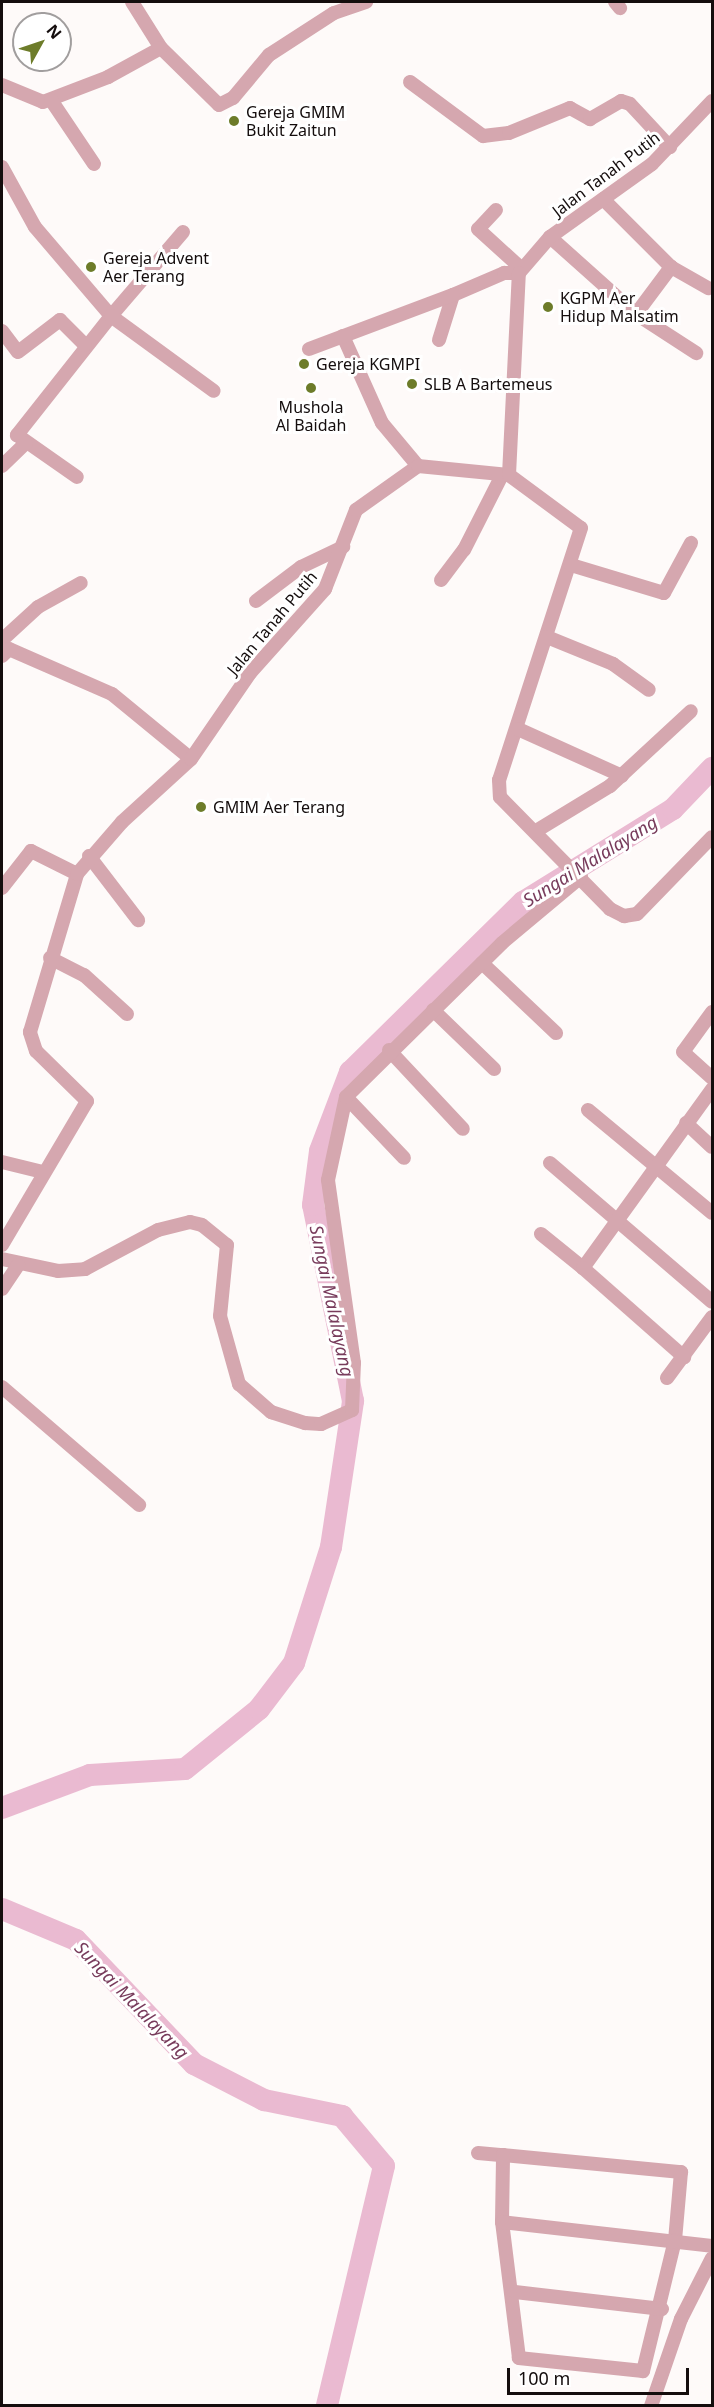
<!DOCTYPE html>
<html>
<head>
<meta charset="utf-8">
<style>
	body { margin:0 }
	#map { position:relative; width:714px; height:2407px; overflow:hidden; background:#fefaf9; font-family:"Noto Sans",sans-serif }
	div>[style] { position:absolute }
	.river>* { height:22px; margin:-11px; padding:0 11px; transform-origin:11px; border-radius:11px; background:#eabad1 }
	.minor>* { height:14px; margin:-7px; padding:0 7px; transform-origin:7px; border-radius:7px; background:#d5a7af }
	.dots>* { width:16px; height:16px; translate:-50% -50%; box-sizing:border-box; border:3px solid #fff; border-radius:50% }
	span { translate:-50% -50%; white-space:nowrap; text-align:center; line-height:1.15; -webkit-text-stroke:6px #fff; paint-order:stroke }
	.poi-label { font-size:16px; color:#140d0d }
	.left { translate:0 -50%; text-align:left }
	.street-label { font-size:16px; color:#140d0d }
	.water-label { font-size:18px; color:#783c5c; font-style:italic }
	.frame { position:absolute; inset:0; border:3px solid #140d0d; pointer-events:none }
	.north { position:absolute; left:12px; top:12px; width:60px; height:60px; box-sizing:border-box; background:#fff; border:2px solid #a19e9e; border-radius:50%; rotate:50deg; font-size:16px; font-weight:700; line-height:24px; text-align:center; color:#140d0d }
	.north::after { content:''; display:block; margin:auto; width:21px; height:27px; background:#6d7c2a; clip-path:polygon(50% 0,100% 100%,50% 72%,0 100%) }
	.scale { position:absolute; left:507px; top:2368px; width:182px; height:27px; box-sizing:border-box; border:3px solid #140d0d; border-top:0; padding-left:8px; font-size:18px; line-height:21px; white-space:nowrap; color:#140d0d; -webkit-text-stroke:4px #fff; paint-order:stroke }
</style>
</head>
<body>
<div id="map">
	<div class="river">
		<i style="left:2px;top:1808px;width:94px;rotate:-20.6deg"></i>
		<i style="left:90px;top:1775px;width:95px;rotate:-3.6deg"></i>
		<i style="left:185px;top:1769px;width:95px;rotate:-39deg"></i>
		<i style="left:259px;top:1709px;width:58px;rotate:-52.7deg"></i>
		<i style="left:294px;top:1663px;width:122px;rotate:-72.3deg"></i>
		<i style="left:331px;top:1547px;width:148px;rotate:-81.4deg"></i>
		<i style="left:353px;top:1401px;width:200px;rotate:-101.5deg"></i>
		<i style="left:313px;top:1205px;width:54px;rotate:-82.6deg"></i>
		<i style="left:320px;top:1151px;width:85px;rotate:-69.2deg"></i>
		<i style="left:350px;top:1072px;width:243px;rotate:-44.5deg"></i>
		<i style="left:523px;top:902px;width:176px;rotate:-31.8deg"></i>
		<i style="left:673px;top:809px;width:57px;rotate:-46.4deg"></i>
		<i style="left:2px;top:1909px;width:80px;rotate:22.7deg"></i>
		<i style="left:76px;top:1940px;width:171px;rotate:46.4deg"></i>
		<i style="left:194px;top:2064px;width:79px;rotate:27.2deg"></i>
		<i style="left:264px;top:2100px;width:80px;rotate:11.6deg"></i>
		<i style="left:342px;top:2116px;width:65px;rotate:50deg"></i>
		<i style="left:384px;top:2166px;width:247px;rotate:103.4deg"></i>
	</div>
	<div class="minor">
		<i style="left:132px;top:2px;width:54px;rotate:57.8deg"></i>
		<i style="left:161px;top:48px;width:81px;rotate:44.5deg"></i>
		<i style="left:219px;top:105px;width:16px;rotate:-27deg"></i>
		<i style="left:233px;top:98px;width:56px;rotate:-50.1deg"></i>
		<i style="left:269px;top:55px;width:77px;rotate:-32.9deg"></i>
		<i style="left:334px;top:13px;width:34px;rotate:-19deg"></i>
		<i style="left:615px;top:2px;width:8px;rotate:50deg"></i>
		<i style="left:410px;top:82px;width:91px;rotate:36.5deg"></i>
		<i style="left:483px;top:136px;width:26px;rotate:-7deg"></i>
		<i style="left:509px;top:133px;width:66px;rotate:-22.3deg"></i>
		<i style="left:570px;top:108px;width:23px;rotate:29deg"></i>
		<i style="left:590px;top:119px;width:36px;rotate:-30deg"></i>
		<i style="left:621px;top:101px;width:9px;rotate:18deg"></i>
		<i style="left:630px;top:104px;width:59px;rotate:47.1deg"></i>
		<i style="left:2px;top:85px;width:44px;rotate:22.5deg"></i>
		<i style="left:43px;top:102px;width:70px;rotate:-21deg"></i>
		<i style="left:108px;top:77px;width:60px;rotate:-28.7deg"></i>
		<i style="left:51px;top:100px;width:77px;rotate:56.1deg"></i>
		<i style="left:2px;top:167px;width:68px;rotate:61.2deg"></i>
		<i style="left:35px;top:227px;width:117px;rotate:49.5deg"></i>
		<i style="left:111px;top:316px;width:152px;rotate:128.3deg"></i>
		<i style="left:17px;top:435px;width:73px;rotate:35deg"></i>
		<i style="left:496px;top:210px;width:26px;rotate:133deg"></i>
		<i style="left:478px;top:229px;width:59px;rotate:42.3deg"></i>
		<i style="left:183px;top:232px;width:111px;rotate:130.6deg"></i>
		<i style="left:111px;top:316px;width:127px;rotate:36.1deg"></i>
		<i style="left:550px;top:237px;width:115px;rotate:41.8deg"></i>
		<i style="left:636px;top:314px;width:59px;rotate:-53.3deg"></i>
		<i style="left:671px;top:267px;width:96px;rotate:-135deg"></i>
		<i style="left:671px;top:267px;width:43px;rotate:29.6deg"></i>
		<i style="left:636px;top:314px;width:72px;rotate:33deg"></i>
		<i style="left:2px;top:331px;width:26px;rotate:53deg"></i>
		<i style="left:18px;top:352px;width:53px;rotate:-37.3deg"></i>
		<i style="left:60px;top:320px;width:35px;rotate:45deg"></i>
		<i style="left:343px;top:336px;width:95px;rotate:65.9deg"></i>
		<i style="left:382px;top:423px;width:56px;rotate:50.1deg"></i>
		<i style="left:439px;top:340px;width:47px;rotate:-72.7deg"></i>
		<i style="left:453px;top:295px;width:56px;rotate:-23.3deg"></i>
		<i style="left:504px;top:273px;width:15px"></i>
		<i style="left:519px;top:273px;width:48px;rotate:-49.3deg"></i>
		<i style="left:550px;top:237px;width:125px;rotate:-35.6deg"></i>
		<i style="left:652px;top:164px;width:87px;rotate:-46.4deg"></i>
		<i style="left:309px;top:349px;width:154px;rotate:-20.6deg"></i>
		<i style="left:2px;top:466px;width:33px;rotate:-44deg"></i>
		<i style="left:509px;top:475px;width:89px;rotate:36.4deg"></i>
		<i style="left:581px;top:528px;width:265px;rotate:108deg"></i>
		<i style="left:499px;top:780px;width:17px;rotate:87deg"></i>
		<i style="left:500px;top:797px;width:157px;rotate:45.5deg"></i>
		<i style="left:610px;top:909px;width:16px;rotate:27deg"></i>
		<i style="left:624px;top:916px;width:13px;rotate:-9deg"></i>
		<i style="left:637px;top:914px;width:107px;rotate:-45.8deg"></i>
		<i style="left:571px;top:565px;width:97px;rotate:16.8deg"></i>
		<i style="left:664px;top:593px;width:57px;rotate:-61.6deg"></i>
		<i style="left:441px;top:580px;width:38px;rotate:-53deg"></i>
		<i style="left:464px;top:550px;width:84px;rotate:-63.1deg"></i>
		<i style="left:256px;top:601px;width:56px;rotate:-37.1deg"></i>
		<i style="left:301px;top:567px;width:47px;rotate:-25.5deg"></i>
		<i style="left:547px;top:637px;width:71px;rotate:22.2deg"></i>
		<i style="left:613px;top:664px;width:44px;rotate:35.8deg"></i>
		<i style="left:2px;top:640px;width:49px;rotate:-42.5deg"></i>
		<i style="left:38px;top:607px;width:49px;rotate:-29.2deg"></i>
		<i style="left:2px;top:656px;width:10px;rotate:-45deg"></i>
		<i style="left:9px;top:649px;width:112px;rotate:23.6deg"></i>
		<i style="left:112px;top:694px;width:102px;rotate:39.4deg"></i>
		<i style="left:518px;top:729px;width:114px;rotate:24.3deg"></i>
		<i style="left:536px;top:831px;width:87px;rotate:-31.3deg"></i>
		<i style="left:610px;top:786px;width:110px;rotate:-42.8deg"></i>
		<i style="left:89px;top:856px;width:81px;rotate:52.6deg"></i>
		<i style="left:2px;top:888px;width:47px;rotate:-51.9deg"></i>
		<i style="left:31px;top:851px;width:51px;rotate:26.6deg"></i>
		<i style="left:50px;top:958px;width:38px;rotate:27deg"></i>
		<i style="left:84px;top:975px;width:58px;rotate:42.2deg"></i>
		<i style="left:482px;top:963px;width:102px;rotate:43.4deg"></i>
		<i style="left:433px;top:1010px;width:85px;rotate:44deg"></i>
		<i style="left:712px;top:1012px;width:49px;rotate:125.9deg"></i>
		<i style="left:683px;top:1052px;width:39px;rotate:42deg"></i>
		<i style="left:389px;top:1050px;width:108px;rotate:46.9deg"></i>
		<i style="left:346px;top:1097px;width:84px;rotate:46.4deg"></i>
		<i style="left:588px;top:1110px;width:161px;rotate:39.7deg"></i>
		<i style="left:686px;top:1123px;width:35px;rotate:43deg"></i>
		<i style="left:2px;top:1162px;width:42px;rotate:13.7deg"></i>
		<i style="left:550px;top:1163px;width:213px;rotate:40.6deg"></i>
		<i style="left:541px;top:1234px;width:54px;rotate:39deg"></i>
		<i style="left:583px;top:1268px;width:221px;rotate:-54.2deg"></i>
		<i style="left:2px;top:1245px;width:167px;rotate:-59.4deg"></i>
		<i style="left:87px;top:1101px;width:71px;rotate:-135.6deg"></i>
		<i style="left:36px;top:1051px;width:20px;rotate:-108deg"></i>
		<i style="left:30px;top:1032px;width:165px;rotate:-73.4deg"></i>
		<i style="left:77px;top:874px;width:69px;rotate:-49.1deg"></i>
		<i style="left:122px;top:822px;width:93px;rotate:-42.4deg"></i>
		<i style="left:191px;top:759px;width:104px;rotate:-55.5deg"></i>
		<i style="left:250px;top:673px;width:113px;rotate:-48.2deg"></i>
		<i style="left:325px;top:589px;width:85px;rotate:-68.6deg"></i>
		<i style="left:356px;top:510px;width:76px;rotate:-35.4deg"></i>
		<i style="left:418px;top:466px;width:91px;rotate:5.6deg"></i>
		<i style="left:509px;top:475px;width:202px;rotate:-87.2deg"></i>
		<i style="left:2px;top:1259px;width:57px;rotate:12.1deg"></i>
		<i style="left:58px;top:1271px;width:27px;rotate:-4deg"></i>
		<i style="left:85px;top:1269px;width:83px;rotate:-28.1deg"></i>
		<i style="left:158px;top:1230px;width:33px;rotate:-14deg"></i>
		<i style="left:190px;top:1222px;width:12px;rotate:14deg"></i>
		<i style="left:202px;top:1225px;width:32px;rotate:39deg"></i>
		<i style="left:227px;top:1245px;width:71px;rotate:95.6deg"></i>
		<i style="left:220px;top:1316px;width:71px;rotate:74.4deg"></i>
		<i style="left:239px;top:1384px;width:43px;rotate:41.2deg"></i>
		<i style="left:271px;top:1412px;width:36px;rotate:18deg"></i>
		<i style="left:305px;top:1423px;width:16px;rotate:4deg"></i>
		<i style="left:321px;top:1424px;width:34px;rotate:-24deg"></i>
		<i style="left:352px;top:1410px;width:47px;rotate:-87.6deg"></i>
		<i style="left:354px;top:1363px;width:185px;rotate:-98.1deg"></i>
		<i style="left:328px;top:1180px;width:85px;rotate:-77.8deg"></i>
		<i style="left:346px;top:1097px;width:219px;rotate:-44.6deg"></i>
		<i style="left:502px;top:943px;width:103px;rotate:-39.9deg"></i>
		<i style="left:583px;top:1268px;width:135px;rotate:41.4deg"></i>
		<i style="left:2px;top:1289px;width:29px;rotate:-56deg"></i>
		<i style="left:667px;top:1378px;width:76px;rotate:-53.6deg"></i>
		<i style="left:2px;top:1387px;width:181px;rotate:40.7deg"></i>
		<i style="left:478px;top:2153px;width:25px;rotate:5deg"></i>
		<i style="left:503px;top:2155px;width:179px;rotate:5.5deg"></i>
		<i style="left:681px;top:2172px;width:68px;rotate:95deg"></i>
		<i style="left:675px;top:2240px;width:135px;rotate:103.7deg"></i>
		<i style="left:643px;top:2371px;width:125px;rotate:-174deg"></i>
		<i style="left:519px;top:2358px;width:137px;rotate:-97.1deg"></i>
		<i style="left:502px;top:2222px;width:67px;rotate:-89.1deg"></i>
		<i style="left:502px;top:2222px;width:211px;rotate:6.5deg"></i>
		<i style="left:515px;top:2292px;width:148px;rotate:6.6deg"></i>
		<i style="left:651px;top:2406px;width:92px;rotate:-71deg"></i>
		<i style="left:681px;top:2319px;width:68px;rotate:-63.1deg"></i>
	</div>
	<div class="dots">
		<i style="left:234px;top:121px;background:#6d7c2a"></i>
		<i style="left:91px;top:267px;background:#6d7c2a"></i>
		<i style="left:548px;top:307px;background:#6d7c2a"></i>
		<i style="left:304px;top:364px;background:#6d7c2a"></i>
		<i style="left:412px;top:384px;background:#6d7c2a"></i>
		<i style="left:311px;top:388px;background:#6d7c2a"></i>
		<i style="left:201px;top:807px;background:#6d7c2a"></i>
	</div>
	<div class="poi-label">
		<span class="left" style="left:246px;top:121px">Gereja GMIM<br>Bukit Zaitun</span>
		<span class="left" style="left:103px;top:267px">Gereja Advent<br>Aer Terang</span>
		<span class="left" style="left:560px;top:307px">KGPM Aer<br>Hidup Malsatim</span>
		<span class="left" style="left:316px;top:364px">Gereja KGMPI</span>
		<span class="left" style="left:424px;top:384px">SLB A Bartemeus</span>
		<span style="left:311px;top:416px">Mushola<br>Al Baidah</span>
		<span class="left" style="left:213px;top:807px">GMIM Aer Terang</span>
	</div>
	<div class="street-label">
		<span style="left:606px;top:174px;rotate:-37deg">Jalan Tanah Putih</span>
		<span style="left:272px;top:623px;rotate:-50deg">Jalan Tanah Putih</span>
	</div>
	<div class="water-label">
		<span style="left:590px;top:861px;rotate:-32deg">Sungai Malalayang</span>
		<span style="left:332px;top:1301px;rotate:78deg">Sungai Malalayang</span>
		<span style="left:132px;top:2000px;rotate:46deg">Sungai Malalayang</span>
	</div>
	<div class="frame"></div>
	<div class="north">N</div>
	<div class="scale">100 m</div>
</div>
</body>
</html>
